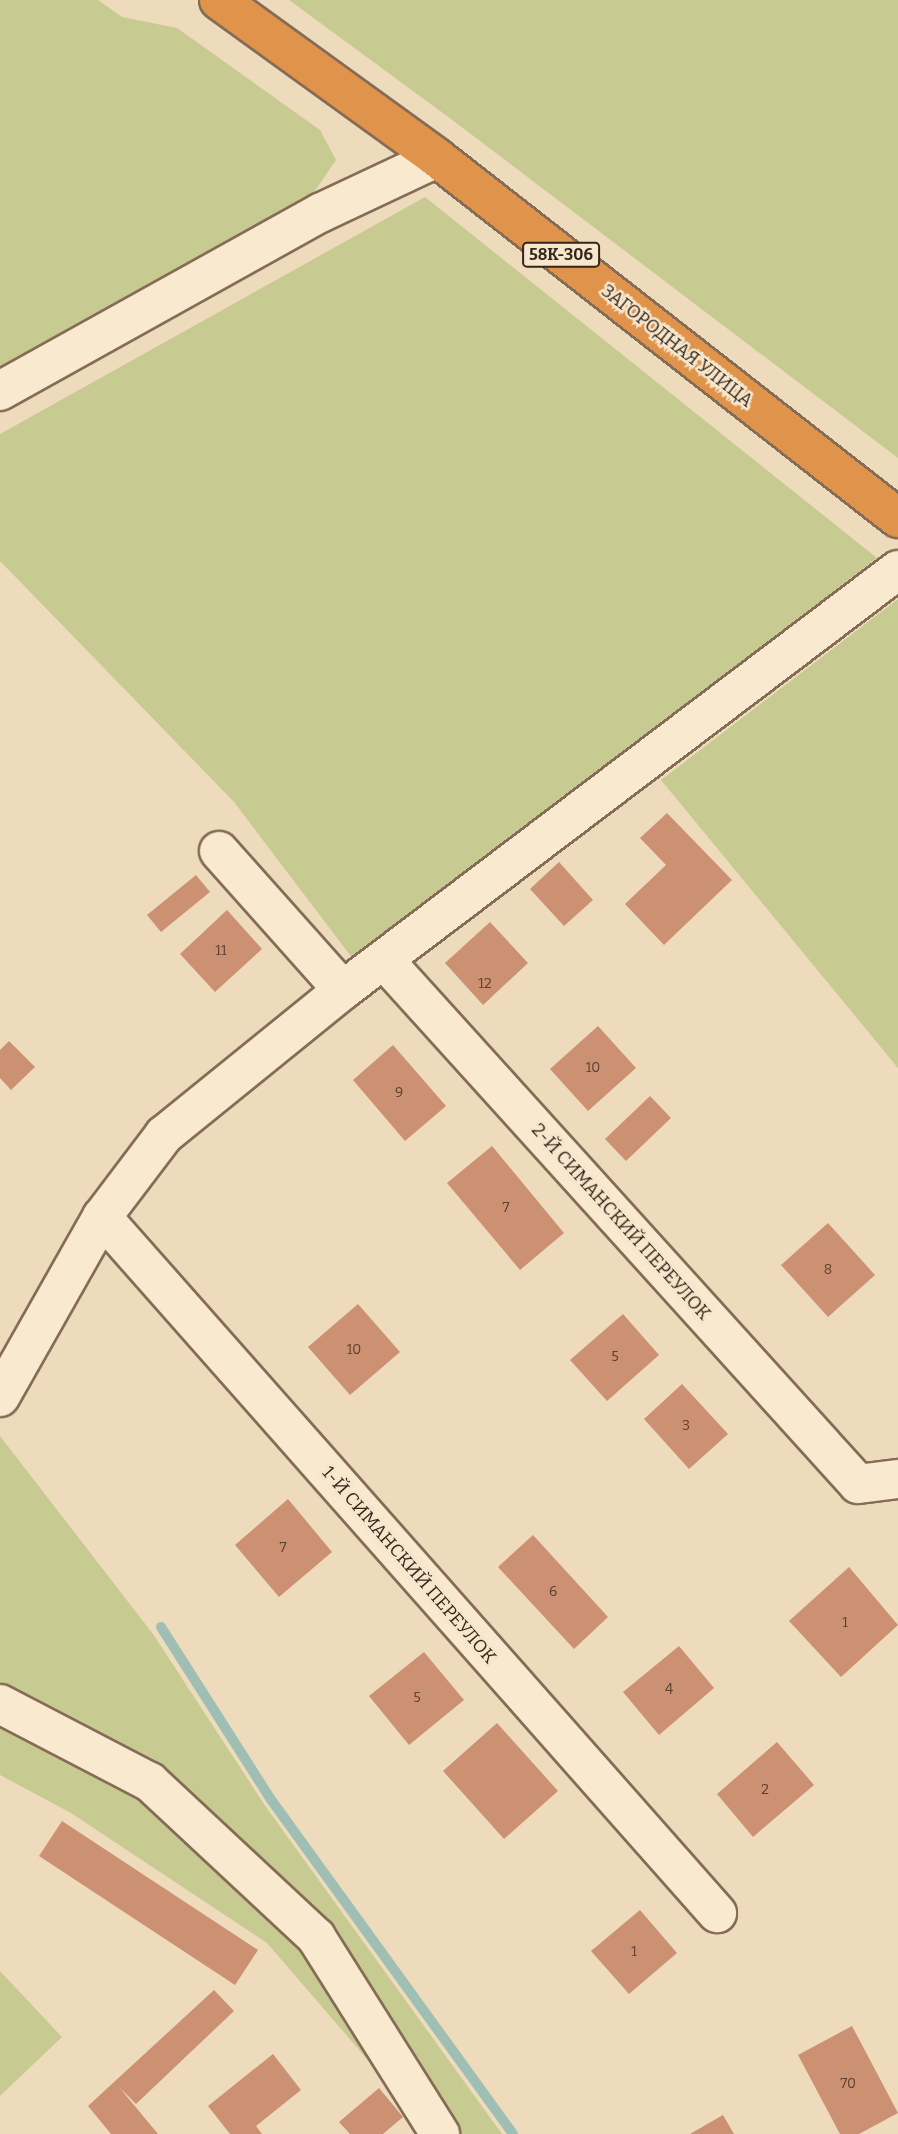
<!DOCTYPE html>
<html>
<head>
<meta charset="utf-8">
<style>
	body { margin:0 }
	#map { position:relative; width:898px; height:2134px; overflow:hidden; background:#eedbbc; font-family:Bitter,serif }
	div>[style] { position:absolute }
	.green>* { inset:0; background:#c8cb91 }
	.stream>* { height:10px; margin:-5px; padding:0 5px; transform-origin:5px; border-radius:5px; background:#a0bfb4 }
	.building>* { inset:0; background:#cc9172 }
	.roads { filter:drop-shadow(2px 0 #856c56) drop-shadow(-2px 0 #856c56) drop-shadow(0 2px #856c56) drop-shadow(0 -2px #856c56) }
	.minor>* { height:38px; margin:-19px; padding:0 19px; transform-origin:19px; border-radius:19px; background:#f9e9cf }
	.highway>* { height:38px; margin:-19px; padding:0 19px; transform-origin:19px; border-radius:19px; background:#e0934a }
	span { translate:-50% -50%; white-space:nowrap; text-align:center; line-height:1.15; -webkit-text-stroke:5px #f5e6cc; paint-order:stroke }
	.number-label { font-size:14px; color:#5a4031 }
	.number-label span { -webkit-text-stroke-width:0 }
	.shield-label span { padding:2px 5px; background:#f5e6cc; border:2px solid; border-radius:5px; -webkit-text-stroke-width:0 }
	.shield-label { font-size:16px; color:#34251b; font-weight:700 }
	.street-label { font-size:18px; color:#34251b }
</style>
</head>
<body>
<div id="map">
	<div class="green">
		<i style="clip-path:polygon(0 0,98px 0,122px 17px,177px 28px,320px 130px,336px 160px,312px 195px,0 369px)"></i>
		<i style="clip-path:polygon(289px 0,898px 0,898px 458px,451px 119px)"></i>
		<i style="clip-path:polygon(425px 197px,877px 558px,353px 959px,234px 802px,0 561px,0 434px)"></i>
		<i style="clip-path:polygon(898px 599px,898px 1068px,661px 780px)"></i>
		<i style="clip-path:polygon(0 1436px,153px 1634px,266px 1807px,502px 2134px,450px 2134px,322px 1933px,0 1695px)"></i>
		<i style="clip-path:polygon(0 1709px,147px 1787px,312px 1939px,416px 2116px,267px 1943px,71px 1813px,0 1775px)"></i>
		<i style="clip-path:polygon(0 1971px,62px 2037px,0 2096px)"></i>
	</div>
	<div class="stream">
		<i style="left:161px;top:1627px;width:206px;rotate:57.5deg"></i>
		<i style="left:272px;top:1801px;width:411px;rotate:54.1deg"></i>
	</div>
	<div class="building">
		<i style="clip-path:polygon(667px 813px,732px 880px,664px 945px,625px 904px,666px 865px,640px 838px)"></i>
		<i style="clip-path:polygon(559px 862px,593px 900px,564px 926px,530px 889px)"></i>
		<i style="clip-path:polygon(196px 875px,210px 892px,161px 932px,147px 915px)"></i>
		<i style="clip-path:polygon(227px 910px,262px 949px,215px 992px,180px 954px)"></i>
		<i style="clip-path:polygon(490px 922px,528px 963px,483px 1005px,445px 963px)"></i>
		<i style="clip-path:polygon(598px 1026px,636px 1068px,588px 1111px,550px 1069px)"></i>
		<i style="clip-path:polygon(9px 1041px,35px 1067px,11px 1090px,0 1078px,0 1050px)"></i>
		<i style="clip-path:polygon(393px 1045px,446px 1106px,405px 1141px,353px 1080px)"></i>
		<i style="clip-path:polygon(650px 1096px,671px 1118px,626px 1161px,605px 1139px)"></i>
		<i style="clip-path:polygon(492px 1146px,564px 1233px,520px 1270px,447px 1183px)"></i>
		<i style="clip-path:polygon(828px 1223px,875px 1275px,828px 1317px,781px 1265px)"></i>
		<i style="clip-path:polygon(358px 1304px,400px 1352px,350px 1395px,308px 1347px)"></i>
		<i style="clip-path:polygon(623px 1314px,659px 1355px,607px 1401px,570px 1360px)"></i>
		<i style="clip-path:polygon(682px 1384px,728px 1434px,689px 1469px,644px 1419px)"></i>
		<i style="clip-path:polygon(288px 1499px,332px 1552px,279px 1597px,235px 1545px)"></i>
		<i style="clip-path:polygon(533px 1535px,608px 1617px,574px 1649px,498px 1567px)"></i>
		<i style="clip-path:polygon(849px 1567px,898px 1625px,841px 1677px,789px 1621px)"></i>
		<i style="clip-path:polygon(679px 1646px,714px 1688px,659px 1735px,623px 1692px)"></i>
		<i style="clip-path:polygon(424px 1652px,464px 1700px,409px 1745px,369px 1696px)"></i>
		<i style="clip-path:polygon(497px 1723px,558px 1791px,504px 1839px,443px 1771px)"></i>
		<i style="clip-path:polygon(777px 1742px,814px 1785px,753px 1837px,717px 1794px)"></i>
		<i style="clip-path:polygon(62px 1821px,258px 1950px,235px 1985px,39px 1856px)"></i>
		<i style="clip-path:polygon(640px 1910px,677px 1953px,629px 1994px,591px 1951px)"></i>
		<i style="clip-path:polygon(214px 1990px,234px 2011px,136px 2104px,119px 2087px,158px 2134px,111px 2134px,88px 2106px)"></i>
		<i style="clip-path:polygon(852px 2026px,898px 2113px,859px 2134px,840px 2134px,798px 2055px)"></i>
		<i style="clip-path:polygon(273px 2054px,301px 2090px,256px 2126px,262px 2134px,230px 2134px,208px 2106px)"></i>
		<i style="clip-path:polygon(379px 2088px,403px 2117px,383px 2134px,350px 2134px,339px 2122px)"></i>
		<i style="clip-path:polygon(723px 2115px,734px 2134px,690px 2134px)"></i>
	</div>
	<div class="roads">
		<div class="minor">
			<i style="left:0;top:391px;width:366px;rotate:-29.1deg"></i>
			<i style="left:320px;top:213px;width:129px;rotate:-25.2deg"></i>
			<i style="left:219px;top:851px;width:186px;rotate:48.3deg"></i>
			<i style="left:385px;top:961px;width:705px;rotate:47.87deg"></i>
			<i style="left:858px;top:1484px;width:40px;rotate:-7.1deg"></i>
			<i style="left:102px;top:1217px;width:929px;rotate:48.54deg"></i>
			<i style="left:0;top:1397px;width:207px;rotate:-60.5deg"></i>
			<i style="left:102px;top:1217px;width:103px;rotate:-52.9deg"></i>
			<i style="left:164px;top:1135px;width:230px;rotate:-39deg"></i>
			<i style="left:343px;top:990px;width:696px;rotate:-37.12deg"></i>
			<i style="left:0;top:1704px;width:169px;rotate:27.5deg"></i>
			<i style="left:150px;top:1782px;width:227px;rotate:43deg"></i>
			<i style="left:316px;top:1937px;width:233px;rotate:57.8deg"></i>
		</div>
		<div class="highway">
			<i style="left:219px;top:0;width:269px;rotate:35.9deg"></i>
			<i style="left:437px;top:158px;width:585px;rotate:37.99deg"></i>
		</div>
	</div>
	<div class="number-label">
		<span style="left:221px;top:951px">11</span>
		<span style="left:485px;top:984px">12</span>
		<span style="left:593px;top:1068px">10</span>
		<span style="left:399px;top:1093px">9</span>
		<span style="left:506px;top:1208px">7</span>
		<span style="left:828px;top:1270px">8</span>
		<span style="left:354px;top:1350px">10</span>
		<span style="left:615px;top:1357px">5</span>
		<span style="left:686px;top:1426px">3</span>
		<span style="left:283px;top:1548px">7</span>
		<span style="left:553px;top:1592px">6</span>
		<span style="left:845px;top:1623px">1</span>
		<span style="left:669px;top:1690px">4</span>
		<span style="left:417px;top:1698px">5</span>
		<span style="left:765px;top:1790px">2</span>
		<span style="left:634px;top:1952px">1</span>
		<span style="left:848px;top:2084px">70</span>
	</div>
	<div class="shield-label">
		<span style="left:561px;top:255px">58К-306</span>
	</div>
	<div class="street-label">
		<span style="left:677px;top:346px;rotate:38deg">ЗАГОРОДНАЯ УЛИЦА</span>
		<span style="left:621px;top:1222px;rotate:48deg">2-Й СИМАНСКИЙ ПЕРЕУЛОК</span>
		<span style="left:409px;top:1565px;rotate:49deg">1-Й СИМАНСКИЙ ПЕРЕУЛОК</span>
	</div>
</div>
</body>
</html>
